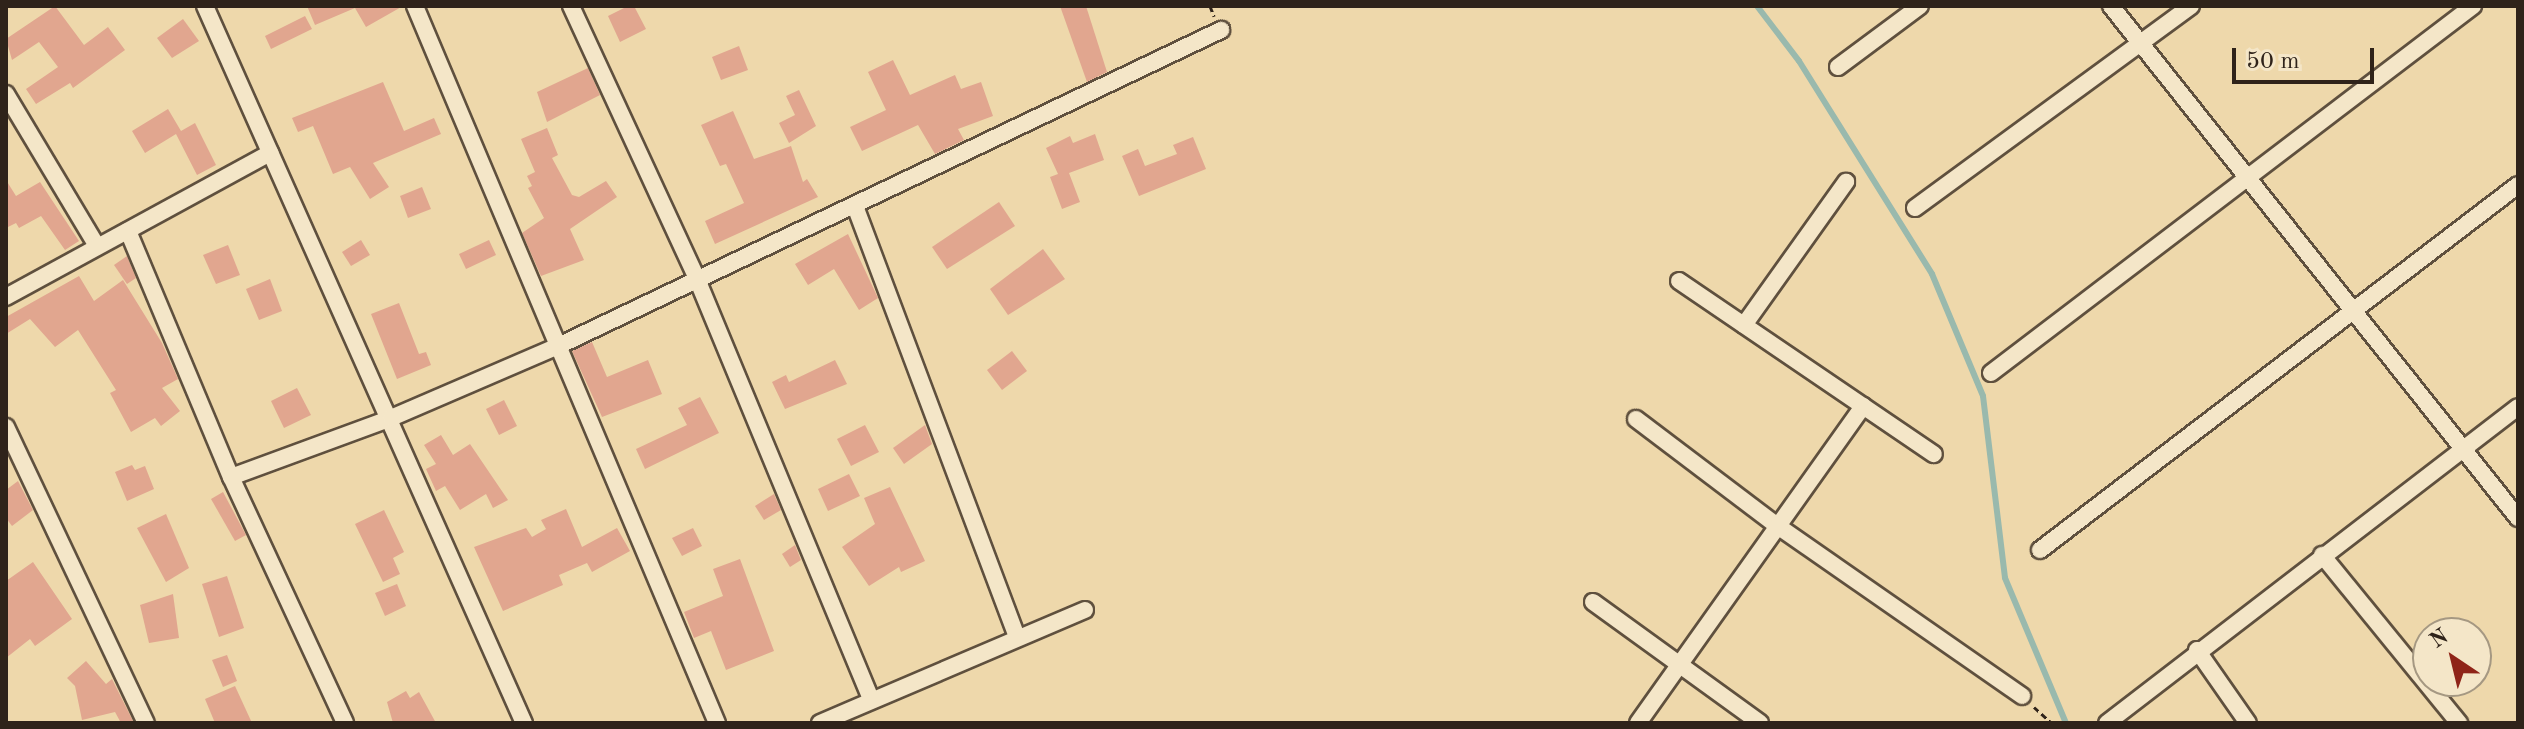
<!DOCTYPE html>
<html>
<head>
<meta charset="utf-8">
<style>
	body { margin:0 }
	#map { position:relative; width:2524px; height:729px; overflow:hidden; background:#eed8ab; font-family:"Old Standard TT",serif }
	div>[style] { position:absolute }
	.stream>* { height:6px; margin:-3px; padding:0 3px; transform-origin:3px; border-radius:3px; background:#99b9ad }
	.building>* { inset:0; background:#e1a68f }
	.path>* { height:3px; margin-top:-1.5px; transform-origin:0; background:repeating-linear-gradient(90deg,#2f231a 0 6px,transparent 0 10px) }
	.roads { filter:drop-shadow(2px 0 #5f503e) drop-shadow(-2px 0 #5f503e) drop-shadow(0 2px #5f503e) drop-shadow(0 -2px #5f503e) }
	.street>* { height:16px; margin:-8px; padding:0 8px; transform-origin:8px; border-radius:8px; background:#f4e6c8 }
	span { translate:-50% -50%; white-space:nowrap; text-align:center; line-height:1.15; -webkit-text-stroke:7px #f4e6c8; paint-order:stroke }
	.frame { position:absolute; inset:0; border:8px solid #2f231a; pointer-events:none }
	.north { position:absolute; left:2412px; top:617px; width:80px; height:80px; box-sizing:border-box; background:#f4e6c8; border:2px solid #a59882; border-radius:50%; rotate:325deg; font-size:22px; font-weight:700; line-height:32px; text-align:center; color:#2f231a }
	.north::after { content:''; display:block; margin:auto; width:28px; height:36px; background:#8f2418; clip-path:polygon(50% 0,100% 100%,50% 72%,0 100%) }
	.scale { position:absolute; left:2232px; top:48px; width:142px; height:36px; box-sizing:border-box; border:4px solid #2f231a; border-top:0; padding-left:10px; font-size:24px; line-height:28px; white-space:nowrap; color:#2f231a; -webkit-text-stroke:6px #f4e6c8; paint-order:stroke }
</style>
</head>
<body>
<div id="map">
	<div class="stream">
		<i style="left:1757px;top:6px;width:69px;rotate:52.6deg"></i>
		<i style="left:1799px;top:61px;width:251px;rotate:58deg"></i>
		<i style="left:1932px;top:274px;width:132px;rotate:67.3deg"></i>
		<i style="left:1983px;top:396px;width:183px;rotate:83.1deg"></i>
		<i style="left:2005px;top:578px;width:157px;rotate:67.2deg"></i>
	</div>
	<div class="building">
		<i style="clip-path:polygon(55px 6px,84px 45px,108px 27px,125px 50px,73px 88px,70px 83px,36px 104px,26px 89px,58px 67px,39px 42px,12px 60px,6px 39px)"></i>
		<i style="clip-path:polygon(307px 6px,403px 6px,366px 27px,355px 8px,315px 25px)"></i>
		<i style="clip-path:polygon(628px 6px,634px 6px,646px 29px,620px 42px,608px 16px)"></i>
		<i style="clip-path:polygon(1060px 6px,1086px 6px,1107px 72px,1087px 82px)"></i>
		<i style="clip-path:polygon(305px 16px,312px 29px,271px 49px,265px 36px)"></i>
		<i style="clip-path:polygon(183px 19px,199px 41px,172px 58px,157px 38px)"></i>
		<i style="clip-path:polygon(739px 46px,748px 70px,721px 80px,712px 57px)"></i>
		<i style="clip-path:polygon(893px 60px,910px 95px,955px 75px,961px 89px,981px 82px,993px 116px,958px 129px,964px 140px,935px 154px,918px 125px,862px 151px,850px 127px,886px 110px,868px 72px)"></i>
		<i style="clip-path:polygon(588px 68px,600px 95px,547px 122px,537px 92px)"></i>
		<i style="clip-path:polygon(383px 82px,404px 131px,434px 118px,441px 134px,373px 163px,389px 187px,370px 199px,350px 167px,333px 174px,313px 126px,298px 132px,292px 118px)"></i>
		<i style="clip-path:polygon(799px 90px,816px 126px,789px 143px,779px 123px,795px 115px,786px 96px)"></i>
		<i style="clip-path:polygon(168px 109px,181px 131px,195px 123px,216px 165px,197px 175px,176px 134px,145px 153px,132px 131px)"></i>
		<i style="clip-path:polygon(733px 111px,754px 159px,791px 146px,803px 182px,807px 179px,818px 197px,715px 244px,705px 221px,744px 203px,726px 164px,720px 166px,701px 125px)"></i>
		<i style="clip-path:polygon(547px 128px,558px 155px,552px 158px,572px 195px,579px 197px,606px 181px,617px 197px,570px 229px,584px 260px,541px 276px,522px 233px,544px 218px,528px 188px,532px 186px,527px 176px,535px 172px,521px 139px)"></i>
		<i style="clip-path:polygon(1095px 134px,1104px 160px,1069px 173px,1080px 202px,1062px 209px,1050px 177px,1058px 174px,1046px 148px,1070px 136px,1073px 143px)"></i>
		<i style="clip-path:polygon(1193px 137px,1206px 169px,1139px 196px,1122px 156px,1138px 149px,1145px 166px,1177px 154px,1173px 145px)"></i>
		<i style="clip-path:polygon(6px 180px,16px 196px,40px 182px,79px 241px,65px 250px,41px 216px,19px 228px,16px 223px,6px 228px)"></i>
		<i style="clip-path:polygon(422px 187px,431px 209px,408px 218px,400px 196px)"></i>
		<i style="clip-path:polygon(999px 202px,1015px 226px,947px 269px,932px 247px)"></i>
		<i style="clip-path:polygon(848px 234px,878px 298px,859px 310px,834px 269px,808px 285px,795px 264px)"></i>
		<i style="clip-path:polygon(361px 240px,370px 255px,351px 266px,342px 252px)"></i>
		<i style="clip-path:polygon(489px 240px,496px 255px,466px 269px,459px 254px)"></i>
		<i style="clip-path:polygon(228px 245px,240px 275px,216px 284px,203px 255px)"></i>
		<i style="clip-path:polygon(1043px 249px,1065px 279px,1008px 315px,990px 289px)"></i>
		<i style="clip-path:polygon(127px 256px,136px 278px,127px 284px,114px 265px)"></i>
		<i style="clip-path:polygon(79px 276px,94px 301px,123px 280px,162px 343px,178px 379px,162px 388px,180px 411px,161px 426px,155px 418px,131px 432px,110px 393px,116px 390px,78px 330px,55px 347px,30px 319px,6px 334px,6px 317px)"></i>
		<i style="clip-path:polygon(270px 279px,282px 311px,259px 320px,246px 289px)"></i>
		<i style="clip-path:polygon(399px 303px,419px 354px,426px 352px,431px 365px,397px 379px,371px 314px)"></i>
		<i style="clip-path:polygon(592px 342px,607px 377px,648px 360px,662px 394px,602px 417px,572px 351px)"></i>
		<i style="clip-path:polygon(1012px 351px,1027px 371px,1002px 390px,987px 370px)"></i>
		<i style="clip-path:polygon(835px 360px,847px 384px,785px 409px,772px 382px,786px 375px,789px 382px)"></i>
		<i style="clip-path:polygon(297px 388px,311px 415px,284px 428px,271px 401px)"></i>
		<i style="clip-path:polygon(700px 397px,719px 433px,645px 469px,636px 449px,687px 425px,678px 408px)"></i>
		<i style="clip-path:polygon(504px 400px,517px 426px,499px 435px,486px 409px)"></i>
		<i style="clip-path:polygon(865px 425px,879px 452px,851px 466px,837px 439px)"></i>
		<i style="clip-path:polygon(925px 425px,932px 444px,904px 464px,893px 448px)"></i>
		<i style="clip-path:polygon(441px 435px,453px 455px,470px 444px,508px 500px,493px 508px,486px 494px,460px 510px,445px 486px,436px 491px,426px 469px,436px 464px,424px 445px)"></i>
		<i style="clip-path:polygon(132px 465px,135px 470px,145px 466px,154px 489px,127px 501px,115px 472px)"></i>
		<i style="clip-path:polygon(849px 474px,860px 496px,828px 511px,818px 489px)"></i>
		<i style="clip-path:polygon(18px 481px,33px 510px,12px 526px,6px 518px,6px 490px)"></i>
		<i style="clip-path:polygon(890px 487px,925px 561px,901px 572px,899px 567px,869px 586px,842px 547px,875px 524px,864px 498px)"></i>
		<i style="clip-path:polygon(223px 492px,246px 535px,235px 541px,211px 499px)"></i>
		<i style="clip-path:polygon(774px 494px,781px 510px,764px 520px,755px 506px)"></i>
		<i style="clip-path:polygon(566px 509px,582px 547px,617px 528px,630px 551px,592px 572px,587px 563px,559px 575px,563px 585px,503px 611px,474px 547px,526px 528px,532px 537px,546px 529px,541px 520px)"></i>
		<i style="clip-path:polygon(384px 510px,404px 552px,393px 558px,400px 574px,383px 582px,355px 524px)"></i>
		<i style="clip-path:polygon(166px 514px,189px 568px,166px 582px,137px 528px)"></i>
		<i style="clip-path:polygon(693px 528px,702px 546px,682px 556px,672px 538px)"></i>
		<i style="clip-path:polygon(795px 545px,801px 560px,790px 567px,782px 554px)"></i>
		<i style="clip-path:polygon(740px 559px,774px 651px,726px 670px,711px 631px,694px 638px,684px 612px,723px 596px,713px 569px)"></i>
		<i style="clip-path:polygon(33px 562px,72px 619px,35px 646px,30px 639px,6px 658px,6px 581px)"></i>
		<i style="clip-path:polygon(227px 576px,244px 628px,219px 637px,202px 584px)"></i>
		<i style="clip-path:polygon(397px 584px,406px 606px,385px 616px,375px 593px)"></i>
		<i style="clip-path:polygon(173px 594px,179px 638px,149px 643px,140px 605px)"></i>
		<i style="clip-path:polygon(227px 655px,237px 681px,223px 687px,212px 660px)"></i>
		<i style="clip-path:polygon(86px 661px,106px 684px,112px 679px,134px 723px,121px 723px,115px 712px,82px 720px,75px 686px,67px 678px)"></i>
		<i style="clip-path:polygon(235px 686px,252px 723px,215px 723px,205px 699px)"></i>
		<i style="clip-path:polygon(406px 691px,410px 698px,419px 692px,436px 723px,393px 723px,387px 702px)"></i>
	</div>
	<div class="path">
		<i style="left:1210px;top:6px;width:11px;rotate:68deg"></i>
		<i style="left:2034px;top:707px;width:24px;rotate:42deg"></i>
	</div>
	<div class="roads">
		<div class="street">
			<i style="left:205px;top:6px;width:785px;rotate:66.02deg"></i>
			<i style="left:415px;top:6px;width:778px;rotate:67.16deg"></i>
			<i style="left:571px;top:6px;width:301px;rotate:65.2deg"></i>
			<i style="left:697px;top:279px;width:456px;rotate:67.5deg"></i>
			<i style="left:2111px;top:6px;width:654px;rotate:51.52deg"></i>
			<i style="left:1838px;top:67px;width:102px;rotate:-36.6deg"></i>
			<i style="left:6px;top:94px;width:177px;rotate:59.1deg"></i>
			<i style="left:855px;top:206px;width:461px;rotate:69.4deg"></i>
			<i style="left:1915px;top:208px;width:342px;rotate:-36.2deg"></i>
			<i style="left:128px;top:231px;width:267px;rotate:67.3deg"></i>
			<i style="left:231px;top:477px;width:271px;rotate:65.1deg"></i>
			<i style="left:1679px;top:281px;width:308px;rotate:34.2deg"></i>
			<i style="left:6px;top:297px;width:301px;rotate:-28.6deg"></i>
			<i style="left:1744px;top:325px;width:176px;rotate:-54.5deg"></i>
			<i style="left:1991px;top:373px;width:606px;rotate:-37.29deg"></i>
			<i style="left:1636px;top:419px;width:179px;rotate:37.1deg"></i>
			<i style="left:1779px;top:527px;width:296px;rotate:34.8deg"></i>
			<i style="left:6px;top:427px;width:327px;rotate:64.7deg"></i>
			<i style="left:231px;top:477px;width:171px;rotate:-20.2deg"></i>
			<i style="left:391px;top:418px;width:180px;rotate:-23.3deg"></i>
			<i style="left:556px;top:347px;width:737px;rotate:-25.49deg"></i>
			<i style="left:2040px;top:550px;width:601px;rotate:-37.37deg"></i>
			<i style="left:2322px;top:555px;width:217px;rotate:50.8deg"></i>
			<i style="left:1593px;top:602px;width:206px;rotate:35.9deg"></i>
			<i style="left:2197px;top:650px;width:89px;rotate:55.1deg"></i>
			<i style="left:820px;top:723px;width:288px;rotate:-23.1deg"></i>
			<i style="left:1638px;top:723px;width:389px;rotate:-54.6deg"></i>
			<i style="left:2107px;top:723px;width:518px;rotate:-37.56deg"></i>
		</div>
	</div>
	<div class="frame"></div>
	<div class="north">N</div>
	<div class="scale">50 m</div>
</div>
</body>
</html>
